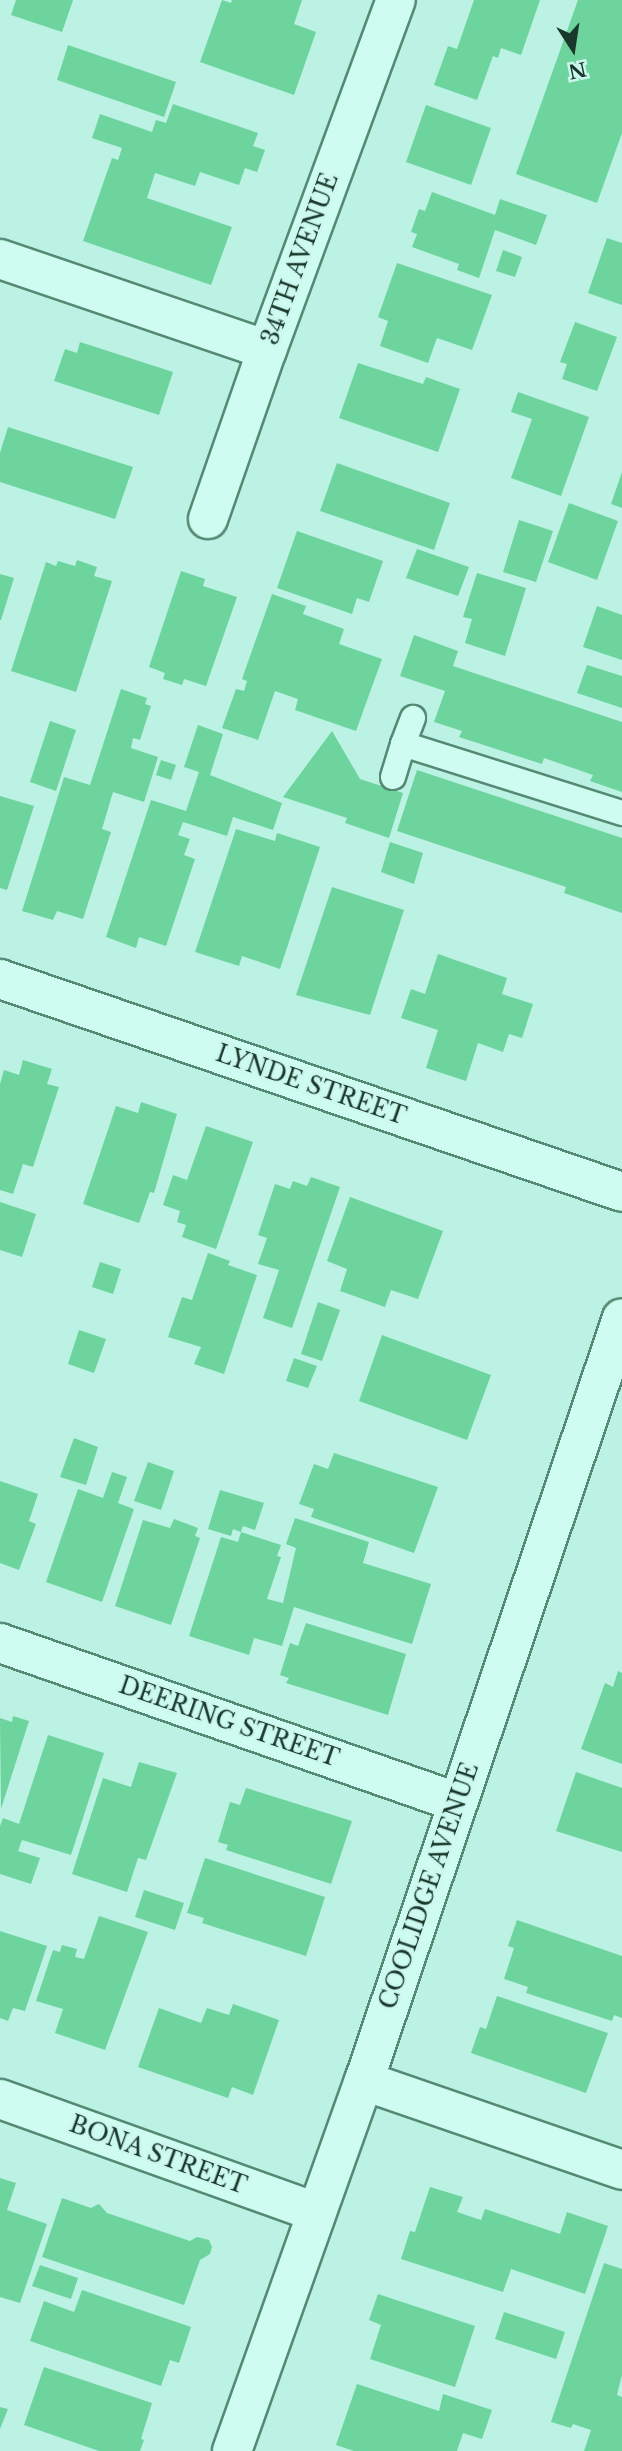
<!DOCTYPE html>
<html>
<head>
<meta charset="utf-8">
<style>
	body { margin:0 }
	#map { position:relative; width:622px; height:2451px; overflow:hidden; background:#bbf2e4; font-family:"Libre Baskerville",serif }
	div>[style] { position:absolute }
	.building>* { inset:0; background:#6dd49d }
	.roads { filter:drop-shadow(2px 0 #548a73) drop-shadow(-2px 0 #548a73) drop-shadow(0 2px #548a73) drop-shadow(0 -2px #548a73) }
	.lane>* { height:24px; margin:-12px; padding:0 12px; transform-origin:12px; border-radius:12px; background:#cffcf1 }
	.street>* { height:38px; margin:-19px; padding:0 19px; transform-origin:19px; border-radius:19px; background:#cffcf1 }
	.secondary>* { height:38px; margin:-19px; padding:0 19px; transform-origin:19px; border-radius:19px; background:#cffcf1 }
	span { translate:-50% -50%; white-space:nowrap; text-align:center; line-height:1.15; -webkit-text-stroke:5px #cbf8ee; paint-order:stroke }
	.street-label { font-size:23px; color:#1a382a }
	.north { position:absolute; left:538px; top:14px; width:70px; height:70px; -webkit-text-stroke:5px #cbf8ee; paint-order:stroke; rotate:168deg; font-size:19px; font-weight:700; line-height:28px; text-align:center; color:#1a382a }
	.north::after { content:''; display:block; margin:auto; width:24px; height:32px; background:#1a382a; clip-path:polygon(50% 0,100% 100%,50% 72%,0 100%) }
</style>
</head>
<body>
<div id="map">
	<div class="building">
		<i style="clip-path:polygon(16px 0,73px 0,62px 32px,11px 15px)"></i>
		<i style="clip-path:polygon(222px 0,231px 3px,232px 0,302px 0,294px 24px,316px 32px,294px 95px,200px 62px)"></i>
		<i style="clip-path:polygon(474px 0,540px 0,521px 55px,501px 48px,498px 58px,493px 56px,477px 100px,434px 85px,448px 46px,457px 49px)"></i>
		<i style="clip-path:polygon(578px 0,622px 0,622px 133px,597px 203px,516px 174px)"></i>
		<i style="clip-path:polygon(68px 45px,176px 82px,164px 117px,57px 80px)"></i>
		<i style="clip-path:polygon(173px 104px,258px 133px,253px 146px,265px 150px,257px 172px,245px 168px,239px 185px,200px 172px,195px 186px,155px 173px,147px 198px,232px 227px,211px 285px,83px 241px,112px 158px,118px 160px,122px 148px,92px 138px,100px 114px,152px 132px,156px 120px,166px 123px)"></i>
		<i style="clip-path:polygon(426px 105px,491px 128px,471px 185px,406px 162px)"></i>
		<i style="clip-path:polygon(432px 192px,495px 215px,500px 199px,547px 215px,536px 245px,495px 230px,479px 278px,457px 270px,459px 264px,412px 247px,417px 234px,411px 232px,419px 209px,425px 211px)"></i>
		<i style="clip-path:polygon(607px 238px,622px 243px,622px 305px,588px 293px)"></i>
		<i style="clip-path:polygon(503px 250px,522px 257px,515px 277px,496px 271px)"></i>
		<i style="clip-path:polygon(397px 263px,492px 295px,472px 350px,437px 338px,428px 363px,380px 346px,388px 321px,378px 317px)"></i>
		<i style="clip-path:polygon(575px 322px,617px 337px,597px 391px,562px 379px,567px 364px,560px 362px)"></i>
		<i style="clip-path:polygon(80px 342px,173px 372px,159px 415px,54px 381px,65px 349px,77px 353px)"></i>
		<i style="clip-path:polygon(358px 363px,423px 384px,426px 377px,460px 389px,438px 452px,339px 418px)"></i>
		<i style="clip-path:polygon(518px 392px,589px 417px,561px 496px,511px 478px,532px 419px,511px 412px)"></i>
		<i style="clip-path:polygon(8px 427px,133px 467px,115px 519px,0 482px,0 453px)"></i>
		<i style="clip-path:polygon(337px 463px,450px 503px,434px 550px,320px 511px)"></i>
		<i style="clip-path:polygon(622px 472px,622px 508px,611px 504px)"></i>
		<i style="clip-path:polygon(569px 503px,618px 521px,597px 580px,548px 562px)"></i>
		<i style="clip-path:polygon(519px 520px,553px 531px,536px 582px,503px 572px)"></i>
		<i style="clip-path:polygon(297px 531px,383px 561px,369px 602px,357px 598px,352px 614px,277px 588px)"></i>
		<i style="clip-path:polygon(417px 549px,469px 567px,458px 596px,406px 578px)"></i>
		<i style="clip-path:polygon(77px 560px,97px 567px,94px 576px,112px 581px,76px 692px,11px 671px,46px 562px,56px 566px,58px 561px,75px 566px)"></i>
		<i style="clip-path:polygon(181px 571px,205px 579px,203px 586px,237px 597px,206px 686px,184px 679px,182px 685px,163px 679px,165px 673px,149px 667px)"></i>
		<i style="clip-path:polygon(477px 573px,526px 588px,505px 656px,465px 643px,472px 619px,463px 617px)"></i>
		<i style="clip-path:polygon(0 574px,14px 578px,1px 620px,0 620px)"></i>
		<i style="clip-path:polygon(272px 594px,306px 606px,303px 614px,344px 629px,339px 644px,382px 659px,356px 731px,295px 710px,298px 699px,275px 691px,258px 740px,222px 728px,236px 689px,244px 691px,247px 681px,242px 679px)"></i>
		<i style="clip-path:polygon(597px 606px,622px 615px,622px 660px,583px 647px)"></i>
		<i style="clip-path:polygon(414px 635px,458px 651px,453px 666px,622px 722px,622px 792px,590px 781px,593px 775px,544px 758px,542px 764px,459px 737px,462px 731px,434px 722px,445px 691px,400px 676px)"></i>
		<i style="clip-path:polygon(587px 665px,622px 676px,622px 708px,577px 693px)"></i>
		<i style="clip-path:polygon(121px 689px,147px 698px,145px 704px,151px 706px,140px 740px,133px 738px,131px 748px,158px 757px,144px 802px,113px 792px,102px 829px,111px 832px,83px 919px,57px 911px,53px 920px,22px 911px,64px 777px,90px 785px)"></i>
		<i style="clip-path:polygon(50px 721px,76px 730px,56px 791px,30px 782px)"></i>
		<i style="clip-path:polygon(198px 725px,223px 734px,210px 775px,282px 803px,273px 830px,233px 817px,227px 836px,183px 822px,178px 835px,190px 839px,184px 855px,195px 859px,166px 946px,139px 937px,136px 948px,106px 937px,151px 800px,186px 811px,199px 772px,184px 767px)"></i>
		<i style="clip-path:polygon(332px 731px,360px 779px,403px 793px,389px 838px,345px 823px,347px 818px,283px 797px)"></i>
		<i style="clip-path:polygon(161px 760px,176px 765px,171px 780px,156px 775px)"></i>
		<i style="clip-path:polygon(417px 770px,622px 838px,622px 913px,564px 893px,566px 887px,397px 831px)"></i>
		<i style="clip-path:polygon(0 796px,34px 806px,7px 890px,0 888px)"></i>
		<i style="clip-path:polygon(236px 829px,275px 841px,277px 833px,320px 847px,280px 969px,242px 956px,239px 966px,195px 952px)"></i>
		<i style="clip-path:polygon(390px 842px,423px 853px,414px 884px,381px 872px)"></i>
		<i style="clip-path:polygon(332px 887px,404px 910px,370px 1015px,296px 995px)"></i>
		<i style="clip-path:polygon(438px 954px,507px 978px,502px 994px,533px 1004px,522px 1038px,509px 1034px,503px 1052px,478px 1043px,466px 1081px,426px 1068px,438px 1030px,401px 1018px,411px 989px,425px 994px)"></i>
		<i style="clip-path:polygon(23px 1060px,52px 1069px,47px 1084px,59px 1087px,33px 1167px,23px 1164px,13px 1194px,0 1190px,0 1084px,4px 1070px,19px 1075px)"></i>
		<i style="clip-path:polygon(141px 1102px,177px 1114px,154px 1193px,150px 1192px,139px 1223px,83px 1204px,116px 1106px,138px 1113px)"></i>
		<i style="clip-path:polygon(206px 1126px,253px 1142px,216px 1249px,182px 1237px,186px 1225px,177px 1222px,180px 1211px,163px 1205px,173px 1175px,187px 1180px)"></i>
		<i style="clip-path:polygon(311px 1177px,340px 1187px,292px 1328px,263px 1318px,279px 1270px,258px 1264px,267px 1238px,258px 1235px,275px 1184px,290px 1189px,293px 1181px,307px 1186px)"></i>
		<i style="clip-path:polygon(350px 1197px,443px 1231px,418px 1299px,391px 1290px,385px 1307px,340px 1291px,347px 1269px,327px 1261px)"></i>
		<i style="clip-path:polygon(0 1202px,36px 1214px,22px 1257px,0 1250px)"></i>
		<i style="clip-path:polygon(208px 1253px,230px 1261px,228px 1265px,257px 1275px,224px 1374px,194px 1364px,201px 1347px,168px 1337px,182px 1297px,192px 1300px)"></i>
		<i style="clip-path:polygon(100px 1262px,121px 1269px,113px 1294px,92px 1287px)"></i>
		<i style="clip-path:polygon(318px 1302px,340px 1310px,322px 1361px,301px 1354px)"></i>
		<i style="clip-path:polygon(79px 1330px,106px 1339px,94px 1373px,68px 1364px)"></i>
		<i style="clip-path:polygon(382px 1335px,491px 1375px,467px 1440px,359px 1401px)"></i>
		<i style="clip-path:polygon(294px 1358px,317px 1366px,308px 1388px,286px 1381px)"></i>
		<i style="clip-path:polygon(74px 1438px,98px 1447px,86px 1485px,60px 1477px)"></i>
		<i style="clip-path:polygon(334px 1453px,438px 1487px,414px 1553px,311px 1517px,314px 1509px,299px 1504px,314px 1464px,328px 1469px)"></i>
		<i style="clip-path:polygon(148px 1462px,174px 1471px,161px 1510px,134px 1501px)"></i>
		<i style="clip-path:polygon(112px 1472px,127px 1477px,118px 1503px,134px 1509px,102px 1602px,46px 1582px,78px 1489px,103px 1498px)"></i>
		<i style="clip-path:polygon(0 1481px,38px 1494px,29px 1521px,36px 1524px,19px 1570px,0 1563px)"></i>
		<i style="clip-path:polygon(220px 1490px,264px 1503px,255px 1530px,243px 1526px,241px 1532px,233px 1529px,231px 1536px,208px 1529px)"></i>
		<i style="clip-path:polygon(295px 1518px,369px 1542px,363px 1563px,431px 1584px,412px 1644px,294px 1607px,282px 1646px,254px 1638px,249px 1655px,189px 1636px,221px 1537px,238px 1542px,241px 1532px,281px 1545px,277px 1556px,281px 1557px,267px 1599px,283px 1603px,296px 1548px,286px 1544px)"></i>
		<i style="clip-path:polygon(174px 1519px,198px 1528px,195px 1536px,200px 1538px,171px 1625px,115px 1606px,143px 1520px,170px 1528px)"></i>
		<i style="clip-path:polygon(306px 1623px,406px 1654px,388px 1715px,286px 1683px,289px 1678px,280px 1675px,290px 1643px,298px 1646px)"></i>
		<i style="clip-path:polygon(618px 1671px,622px 1673px,622px 1764px,581px 1749px,605px 1683px,613px 1687px)"></i>
		<i style="clip-path:polygon(13px 1716px,29px 1721px,1px 1809px,0 1718px,12px 1722px)"></i>
		<i style="clip-path:polygon(48px 1735px,104px 1753px,71px 1855px,22px 1840px,18px 1851px,40px 1858px,31px 1884px,0 1874px,0 1826px,3px 1818px,19px 1824px)"></i>
		<i style="clip-path:polygon(139px 1762px,177px 1773px,146px 1860px,138px 1858px,127px 1892px,72px 1874px,103px 1778px,131px 1787px)"></i>
		<i style="clip-path:polygon(576px 1772px,622px 1788px,622px 1852px,556px 1831px)"></i>
		<i style="clip-path:polygon(246px 1788px,352px 1821px,331px 1884px,226px 1850px,228px 1845px,218px 1842px,230px 1802px,240px 1805px)"></i>
		<i style="clip-path:polygon(205px 1858px,325px 1897px,306px 1956px,202px 1923px,204px 1918px,187px 1913px)"></i>
		<i style="clip-path:polygon(144px 1890px,184px 1903px,175px 1930px,135px 1917px)"></i>
		<i style="clip-path:polygon(99px 1916px,148px 1932px,105px 2050px,55px 2033px,63px 2009px,36px 2001px,53px 1950px,60px 1952px,62px 1945px,77px 1949px,75px 1957px,84px 1959px)"></i>
		<i style="clip-path:polygon(517px 1920px,622px 1956px,622px 2018px,614px 2015px,612px 2021px,526px 1993px,528px 1987px,504px 1979px,514px 1948px,508px 1946px)"></i>
		<i style="clip-path:polygon(0 1931px,47px 1946px,25px 2011px,13px 2008px,8px 2021px,0 2018px)"></i>
		<i style="clip-path:polygon(497px 1996px,608px 2033px,586px 2093px,471px 2053px,480px 2027px,486px 2029px)"></i>
		<i style="clip-path:polygon(233px 2004px,279px 2020px,253px 2095px,232px 2087px,228px 2098px,138px 2067px,159px 2008px,201px 2023px,207px 2008px,229px 2015px)"></i>
		<i style="clip-path:polygon(0 2178px,16px 2183px,7px 2210px,47px 2224px,20px 2303px,0 2297px)"></i>
		<i style="clip-path:polygon(430px 2187px,463px 2197px,457px 2212px,481px 2220px,485px 2209px,560px 2234px,567px 2212px,608px 2226px,585px 2294px,511px 2269px,503px 2292px,401px 2259px,410px 2231px,415px 2232px)"></i>
		<i style="clip-path:polygon(62px 2198px,91px 2208px,99px 2204px,107px 2213px,190px 2241px,197px 2237px,209px 2240px,212px 2247px,210px 2254px,200px 2260px,184px 2305px,42px 2257px)"></i>
		<i style="clip-path:polygon(604px 2263px,622px 2269px,622px 2375px,617px 2395px,622px 2397px,622px 2451px,584px 2451px,591px 2430px,573px 2424px,571px 2428px,551px 2422px)"></i>
		<i style="clip-path:polygon(40px 2265px,78px 2278px,71px 2299px,32px 2286px)"></i>
		<i style="clip-path:polygon(82px 2290px,191px 2327px,179px 2363px,170px 2360px,161px 2386px,30px 2341px,44px 2301px,74px 2312px)"></i>
		<i style="clip-path:polygon(378px 2294px,475px 2326px,455px 2387px,370px 2359px,381px 2325px,369px 2320px)"></i>
		<i style="clip-path:polygon(504px 2312px,565px 2332px,556px 2359px,495px 2339px)"></i>
		<i style="clip-path:polygon(44px 2367px,152px 2403px,141px 2439px,144px 2440px,140px 2451px,99px 2451px,24px 2425px)"></i>
		<i style="clip-path:polygon(357px 2384px,439px 2411px,443px 2394px,492px 2410px,482px 2439px,463px 2433px,457px 2451px,354px 2451px,336px 2445px)"></i>
		<i style="clip-path:polygon(0 2407px,8px 2409px,0 2429px)"></i>
	</div>
	<div class="roads">
		<div class="lane">
			<i style="left:403px;top:744px;width:28px;rotate:-69deg"></i>
			<i style="left:393px;top:777px;width:34px;rotate:-73deg"></i>
			<i style="left:403px;top:744px;width:230px;rotate:17.5deg"></i>
		</div>
		<div class="street">
			<i style="left:0;top:259px;width:282px;rotate:18.8deg"></i>
			<i style="left:208px;top:519px;width:179px;rotate:-70.8deg"></i>
			<i style="left:267px;top:350px;width:373px;rotate:-69.8deg"></i>
			<i style="left:0;top:979px;width:657px;rotate:18.9deg"></i>
			<i style="left:0;top:1643px;width:484px;rotate:19.2deg"></i>
			<i style="left:364px;top:2081px;width:273px;rotate:19deg"></i>
			<i style="left:0;top:2099px;width:336px;rotate:19.7deg"></i>
		</div>
		<div class="secondary">
			<i style="left:232px;top:2451px;width:393px;rotate:-70.4deg"></i>
			<i style="left:364px;top:2081px;width:805px;rotate:-71.32deg"></i>
		</div>
	</div>
	<div class="street-label">
		<span style="left:300px;top:259px;rotate:-70deg">34TH AVENUE</span>
		<span style="left:311px;top:1085px;rotate:19deg">LYNDE STREET</span>
		<span style="left:229px;top:1722px;rotate:19deg">DEERING STREET</span>
		<span style="left:429px;top:1886px;rotate:-71deg">COOLIDGE AVENUE</span>
		<span style="left:158px;top:2155px;rotate:20deg">BONA STREET</span>
	</div>
	<div class="north">N</div>
</div>
</body>
</html>
